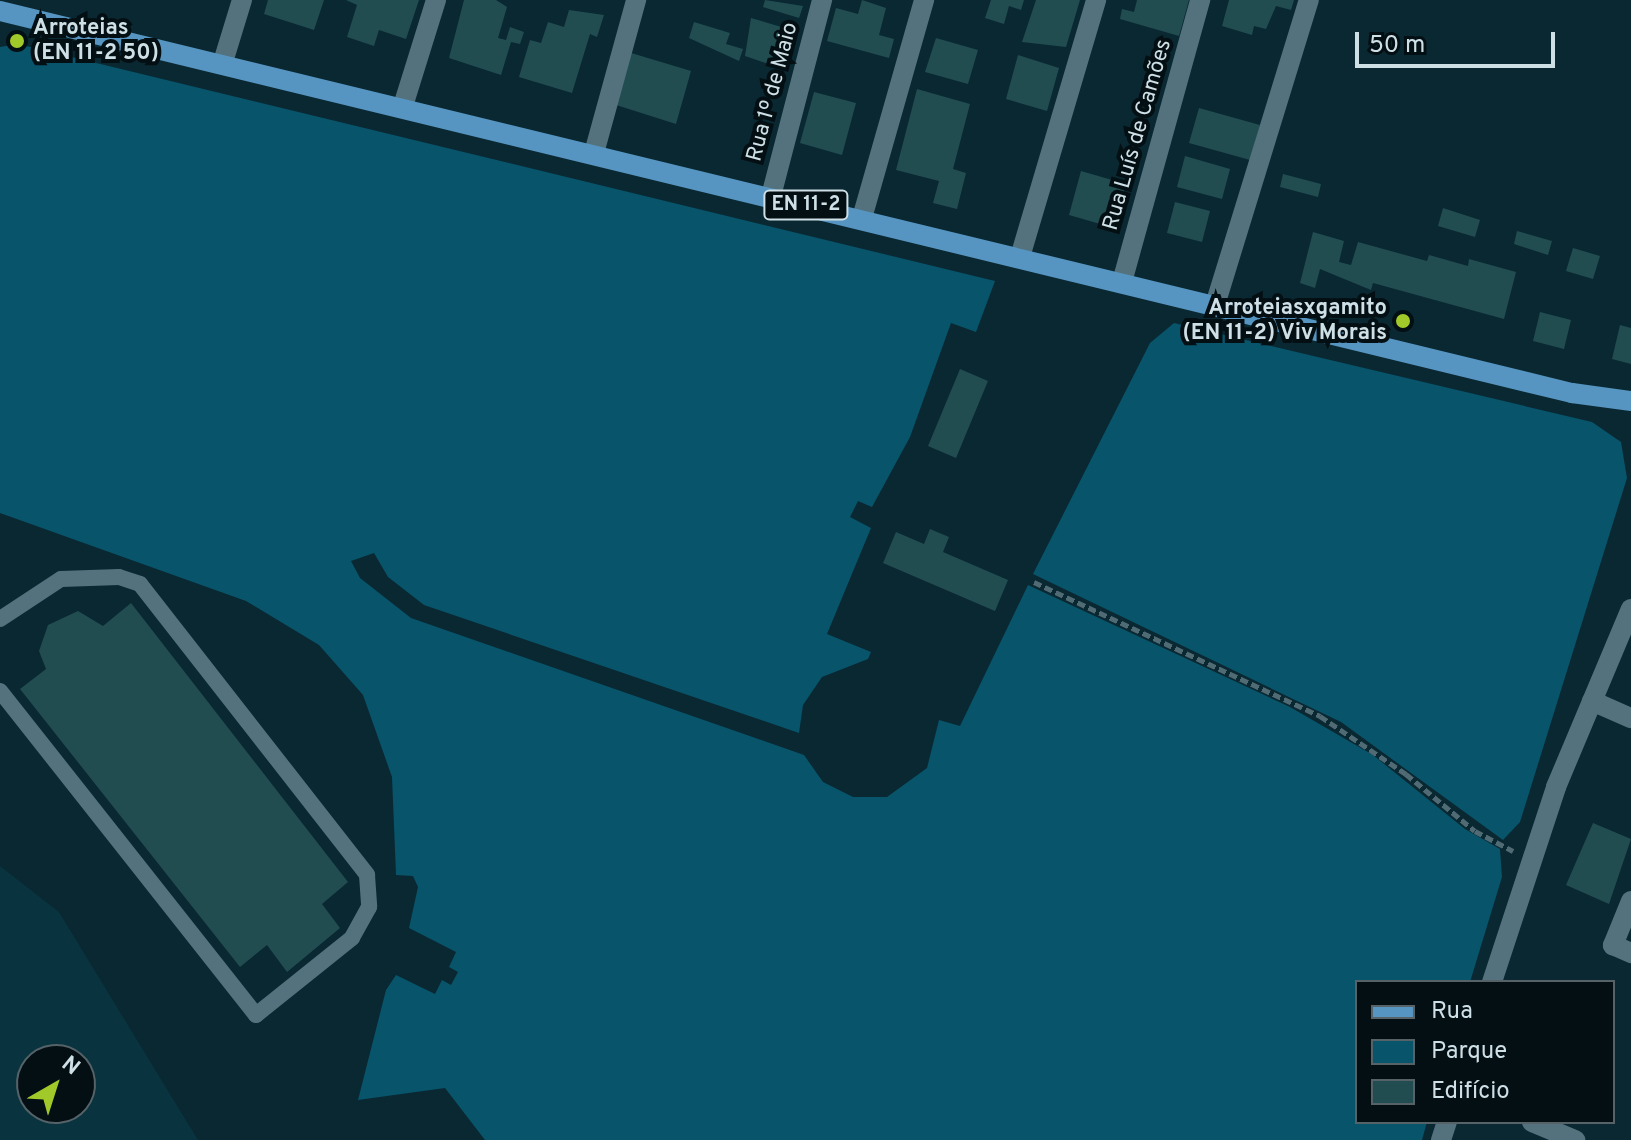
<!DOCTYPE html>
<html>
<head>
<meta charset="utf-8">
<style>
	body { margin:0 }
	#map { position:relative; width:1631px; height:1140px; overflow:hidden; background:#0a2832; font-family:Overpass,sans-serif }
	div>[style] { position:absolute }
	.built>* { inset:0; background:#08333f }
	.green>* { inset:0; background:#07546b }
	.building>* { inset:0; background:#214d51 }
	.path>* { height:5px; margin-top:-2.5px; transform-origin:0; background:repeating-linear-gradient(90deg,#516b74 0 8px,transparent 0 12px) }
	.service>* { height:16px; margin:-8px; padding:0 8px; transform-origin:8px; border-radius:8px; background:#53727e }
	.minor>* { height:20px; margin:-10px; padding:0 10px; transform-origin:10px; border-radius:10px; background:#53727e }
	.tertiary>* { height:20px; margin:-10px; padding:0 10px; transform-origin:10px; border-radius:10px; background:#53727e }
	.primary>* { height:20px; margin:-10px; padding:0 10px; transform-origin:10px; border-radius:10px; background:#5695c1 }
	.dots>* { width:22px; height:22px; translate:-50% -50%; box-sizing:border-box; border:4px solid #040f14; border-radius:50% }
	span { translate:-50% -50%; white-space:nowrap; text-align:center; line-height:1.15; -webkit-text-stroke:8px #040f14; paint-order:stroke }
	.shield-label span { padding:2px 6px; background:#040f14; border:2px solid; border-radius:6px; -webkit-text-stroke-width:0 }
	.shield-label { font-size:20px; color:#cedfe6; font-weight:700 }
	.poi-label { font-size:22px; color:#cedfe6; font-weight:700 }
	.left { translate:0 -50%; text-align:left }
	.right { translate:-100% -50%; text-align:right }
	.street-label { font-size:22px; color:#cedfe6 }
	.legend { position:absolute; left:1355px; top:980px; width:260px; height:144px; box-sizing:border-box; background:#040f14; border:2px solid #556268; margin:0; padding:10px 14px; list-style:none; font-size:24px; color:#cedfe6 }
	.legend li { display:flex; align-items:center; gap:16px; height:40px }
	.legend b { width:40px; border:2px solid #556268 }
	.north { position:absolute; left:16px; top:1044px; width:80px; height:80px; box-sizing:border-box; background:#040f14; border:2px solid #556268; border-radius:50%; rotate:39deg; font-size:22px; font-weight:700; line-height:32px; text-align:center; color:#cedfe6 }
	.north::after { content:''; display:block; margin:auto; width:28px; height:36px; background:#a1c92a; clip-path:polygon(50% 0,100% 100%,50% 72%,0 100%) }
	.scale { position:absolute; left:1355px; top:32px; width:200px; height:36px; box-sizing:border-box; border:4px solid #cedfe6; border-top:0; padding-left:10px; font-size:24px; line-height:28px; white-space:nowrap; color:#cedfe6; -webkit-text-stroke:6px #040f14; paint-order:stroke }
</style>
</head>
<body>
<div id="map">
	<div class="built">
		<i style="clip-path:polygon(evenodd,0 866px,59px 912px,198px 1140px,0 1140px,0 866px,32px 1060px,80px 1060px,80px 1108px,32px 1108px,32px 1060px)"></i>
	</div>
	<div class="green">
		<i style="clip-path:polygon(18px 44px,995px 281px,976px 332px,951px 323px,910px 437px,872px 507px,858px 501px,850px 517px,871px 528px,827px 634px,871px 652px,868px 659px,822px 677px,803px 705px,799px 733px,424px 605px,388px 577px,374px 553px,351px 561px,360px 578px,411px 618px,804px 755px,823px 782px,853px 797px,887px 797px,927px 768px,939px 720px,960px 726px,1028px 585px,1290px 707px,1373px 755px,1465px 829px,1500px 849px,1502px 877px,1470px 982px,1357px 982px,1357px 1122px,1427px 1122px,1422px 1140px,485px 1140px,445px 1088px,358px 1100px,386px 990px,396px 975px,435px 994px,442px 980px,451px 985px,458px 972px,449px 967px,456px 952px,409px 928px,418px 887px,413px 876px,396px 875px,392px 777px,363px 695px,319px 645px,246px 601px,0 513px,0 47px)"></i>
		<i style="clip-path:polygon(1174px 323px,1592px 422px,1621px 442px,1627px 478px,1520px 822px,1503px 840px,1341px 722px,1033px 574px,1150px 343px)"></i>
	</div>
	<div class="building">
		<i style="clip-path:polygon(268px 0,324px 0,314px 30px,264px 14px)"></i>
		<i style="clip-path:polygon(346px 0,419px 0,406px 39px,379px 30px,374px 46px,347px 37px,357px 5px)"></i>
		<i style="clip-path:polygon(464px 0,496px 0,507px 7px,498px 38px,506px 40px,510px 27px,524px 32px,520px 44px,511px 42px,501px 75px,449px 58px)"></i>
		<i style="clip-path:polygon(765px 0,803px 6px,799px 18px,763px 7px)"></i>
		<i style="clip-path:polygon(862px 0,886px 8px,879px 35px,894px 39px,889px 58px,827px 41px,836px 8px,858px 14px)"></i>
		<i style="clip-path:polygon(991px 0,1024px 0,1021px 10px,1009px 6px,1004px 24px,985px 18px)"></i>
		<i style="clip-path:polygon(1036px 0,1080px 0,1066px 47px,1022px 42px)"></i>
		<i style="clip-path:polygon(1137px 0,1189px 0,1179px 36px,1120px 19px,1122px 9px,1134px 12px)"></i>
		<i style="clip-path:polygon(1229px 0,1294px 0,1291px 10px,1276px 6px,1266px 29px,1254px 26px,1252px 35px,1222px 26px)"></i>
		<i style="clip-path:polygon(569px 10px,604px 15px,597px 37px,590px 34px,572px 93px,519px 77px,530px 40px,541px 43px,548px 22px,564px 27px)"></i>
		<i style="clip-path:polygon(751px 18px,795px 31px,783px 69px,745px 56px)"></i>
		<i style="clip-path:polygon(694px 22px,730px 33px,726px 44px,743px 49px,739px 61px,689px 38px)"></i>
		<i style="clip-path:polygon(936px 38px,978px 50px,968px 84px,925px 72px)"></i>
		<i style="clip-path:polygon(628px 52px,691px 71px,676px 124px,613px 104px)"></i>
		<i style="clip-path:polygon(1018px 55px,1059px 68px,1047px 111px,1006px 99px)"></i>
		<i style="clip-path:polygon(917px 89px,970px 104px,953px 169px,966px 173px,957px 209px,933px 203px,939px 181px,896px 170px)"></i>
		<i style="clip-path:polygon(814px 92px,856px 103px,842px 155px,800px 143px)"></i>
		<i style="clip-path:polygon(1199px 108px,1260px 125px,1250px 160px,1189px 143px)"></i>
		<i style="clip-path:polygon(1185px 156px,1230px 169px,1222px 199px,1177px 187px)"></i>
		<i style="clip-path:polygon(1081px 171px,1126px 184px,1114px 228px,1069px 215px)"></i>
		<i style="clip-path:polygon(1283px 174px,1321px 184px,1318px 197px,1280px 187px)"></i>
		<i style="clip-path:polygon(1175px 202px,1210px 211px,1202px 242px,1167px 233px)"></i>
		<i style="clip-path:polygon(1443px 208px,1480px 220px,1475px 237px,1438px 226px)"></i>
		<i style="clip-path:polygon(1517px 231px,1552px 241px,1548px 255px,1514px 244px)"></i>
		<i style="clip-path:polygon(1313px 232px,1344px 241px,1339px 262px,1351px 265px,1358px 242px,1427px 261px,1429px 255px,1468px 266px,1469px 259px,1516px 272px,1504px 319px,1373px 283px,1371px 290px,1320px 269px,1315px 288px,1300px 283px)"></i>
		<i style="clip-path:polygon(1573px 248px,1600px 256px,1593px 279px,1566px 271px)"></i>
		<i style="clip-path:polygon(1540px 312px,1571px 320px,1564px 349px,1533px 341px)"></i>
		<i style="clip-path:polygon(1620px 325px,1631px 328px,1631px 364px,1612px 359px)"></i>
		<i style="clip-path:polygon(960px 369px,988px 381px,956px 458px,928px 446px)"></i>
		<i style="clip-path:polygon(930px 529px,949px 537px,943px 552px,1008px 580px,995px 611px,883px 563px,896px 532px,924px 544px)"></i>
		<i style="clip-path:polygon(131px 603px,348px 882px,322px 904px,340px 928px,287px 972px,267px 945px,240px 967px,20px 689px,46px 669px,39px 651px,48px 625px,78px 611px,103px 626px)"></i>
		<i style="clip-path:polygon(1593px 823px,1631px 839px,1609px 904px,1566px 885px)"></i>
	</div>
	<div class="path">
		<i style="left:1034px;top:582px;width:316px;rotate:25.1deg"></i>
		<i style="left:1320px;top:716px;width:104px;rotate:34deg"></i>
		<i style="left:1406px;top:774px;width:89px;rotate:39.6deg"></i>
		<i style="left:1475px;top:831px;width:43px;rotate:27.8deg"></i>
	</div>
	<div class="service">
		<i style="left:0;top:619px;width:73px;rotate:-33.3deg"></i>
		<i style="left:61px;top:579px;width:58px;rotate:-2deg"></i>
		<i style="left:119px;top:577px;width:22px;rotate:18deg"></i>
		<i style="left:140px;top:584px;width:369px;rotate:52deg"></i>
		<i style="left:367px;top:875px;width:32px;rotate:86deg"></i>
		<i style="left:369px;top:907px;width:35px;rotate:119deg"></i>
		<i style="left:352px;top:938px;width:123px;rotate:141.3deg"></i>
		<i style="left:256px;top:1015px;width:413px;rotate:-128.3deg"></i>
	</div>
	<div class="minor">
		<i style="left:223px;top:62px;width:65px;rotate:-73deg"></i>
		<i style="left:403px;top:106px;width:111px;rotate:-72.7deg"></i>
		<i style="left:594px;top:153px;width:159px;rotate:-74.6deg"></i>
		<i style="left:771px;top:196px;width:203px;rotate:-75.4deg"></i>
		<i style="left:862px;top:218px;width:227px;rotate:-74.1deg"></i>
		<i style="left:1020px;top:257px;width:268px;rotate:-73.5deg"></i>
		<i style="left:1122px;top:282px;width:293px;rotate:-74.5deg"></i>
		<i style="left:1215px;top:305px;width:319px;rotate:-72.9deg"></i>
		<i style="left:1592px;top:701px;width:43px;rotate:23.6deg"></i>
		<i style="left:1631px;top:901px;width:48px;rotate:112.2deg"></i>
		<i style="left:1613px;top:945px;width:20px;rotate:24deg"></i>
		<i style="left:1532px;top:1122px;width:47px;rotate:22.7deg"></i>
	</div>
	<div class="tertiary">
		<i style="left:1492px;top:982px;width:205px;rotate:-71.8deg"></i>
		<i style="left:1556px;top:787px;width:193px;rotate:-67.2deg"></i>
		<i style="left:1441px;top:1140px;width:19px;rotate:-72deg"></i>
	</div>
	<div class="primary">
		<i style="left:0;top:11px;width:1618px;rotate:13.66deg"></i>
		<i style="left:1572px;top:393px;width:60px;rotate:7.7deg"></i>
	</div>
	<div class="dots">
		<i style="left:17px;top:41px;background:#a1c92a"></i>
		<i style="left:1403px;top:321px;background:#a1c92a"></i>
	</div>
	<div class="shield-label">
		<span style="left:806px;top:205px">EN 11-2</span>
	</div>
	<div class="poi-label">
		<span class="left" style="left:33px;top:41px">Arroteias<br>(EN 11-2 50)</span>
		<span class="right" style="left:1387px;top:321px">Arroteiasxgamito<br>(EN 11-2) Viv Morais</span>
	</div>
	<div class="street-label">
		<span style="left:773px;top:92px;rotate:-75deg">Rua 1º de Maio</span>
		<span style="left:1138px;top:135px;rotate:-74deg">Rua Luís de Camões</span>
	</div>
	<ul class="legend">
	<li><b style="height:10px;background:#5695c1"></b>Rua</li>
	<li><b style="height:22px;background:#07546b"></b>Parque</li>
	<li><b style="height:22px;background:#214d51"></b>Edifício</li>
	</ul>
	<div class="north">N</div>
	<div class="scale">50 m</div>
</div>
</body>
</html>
